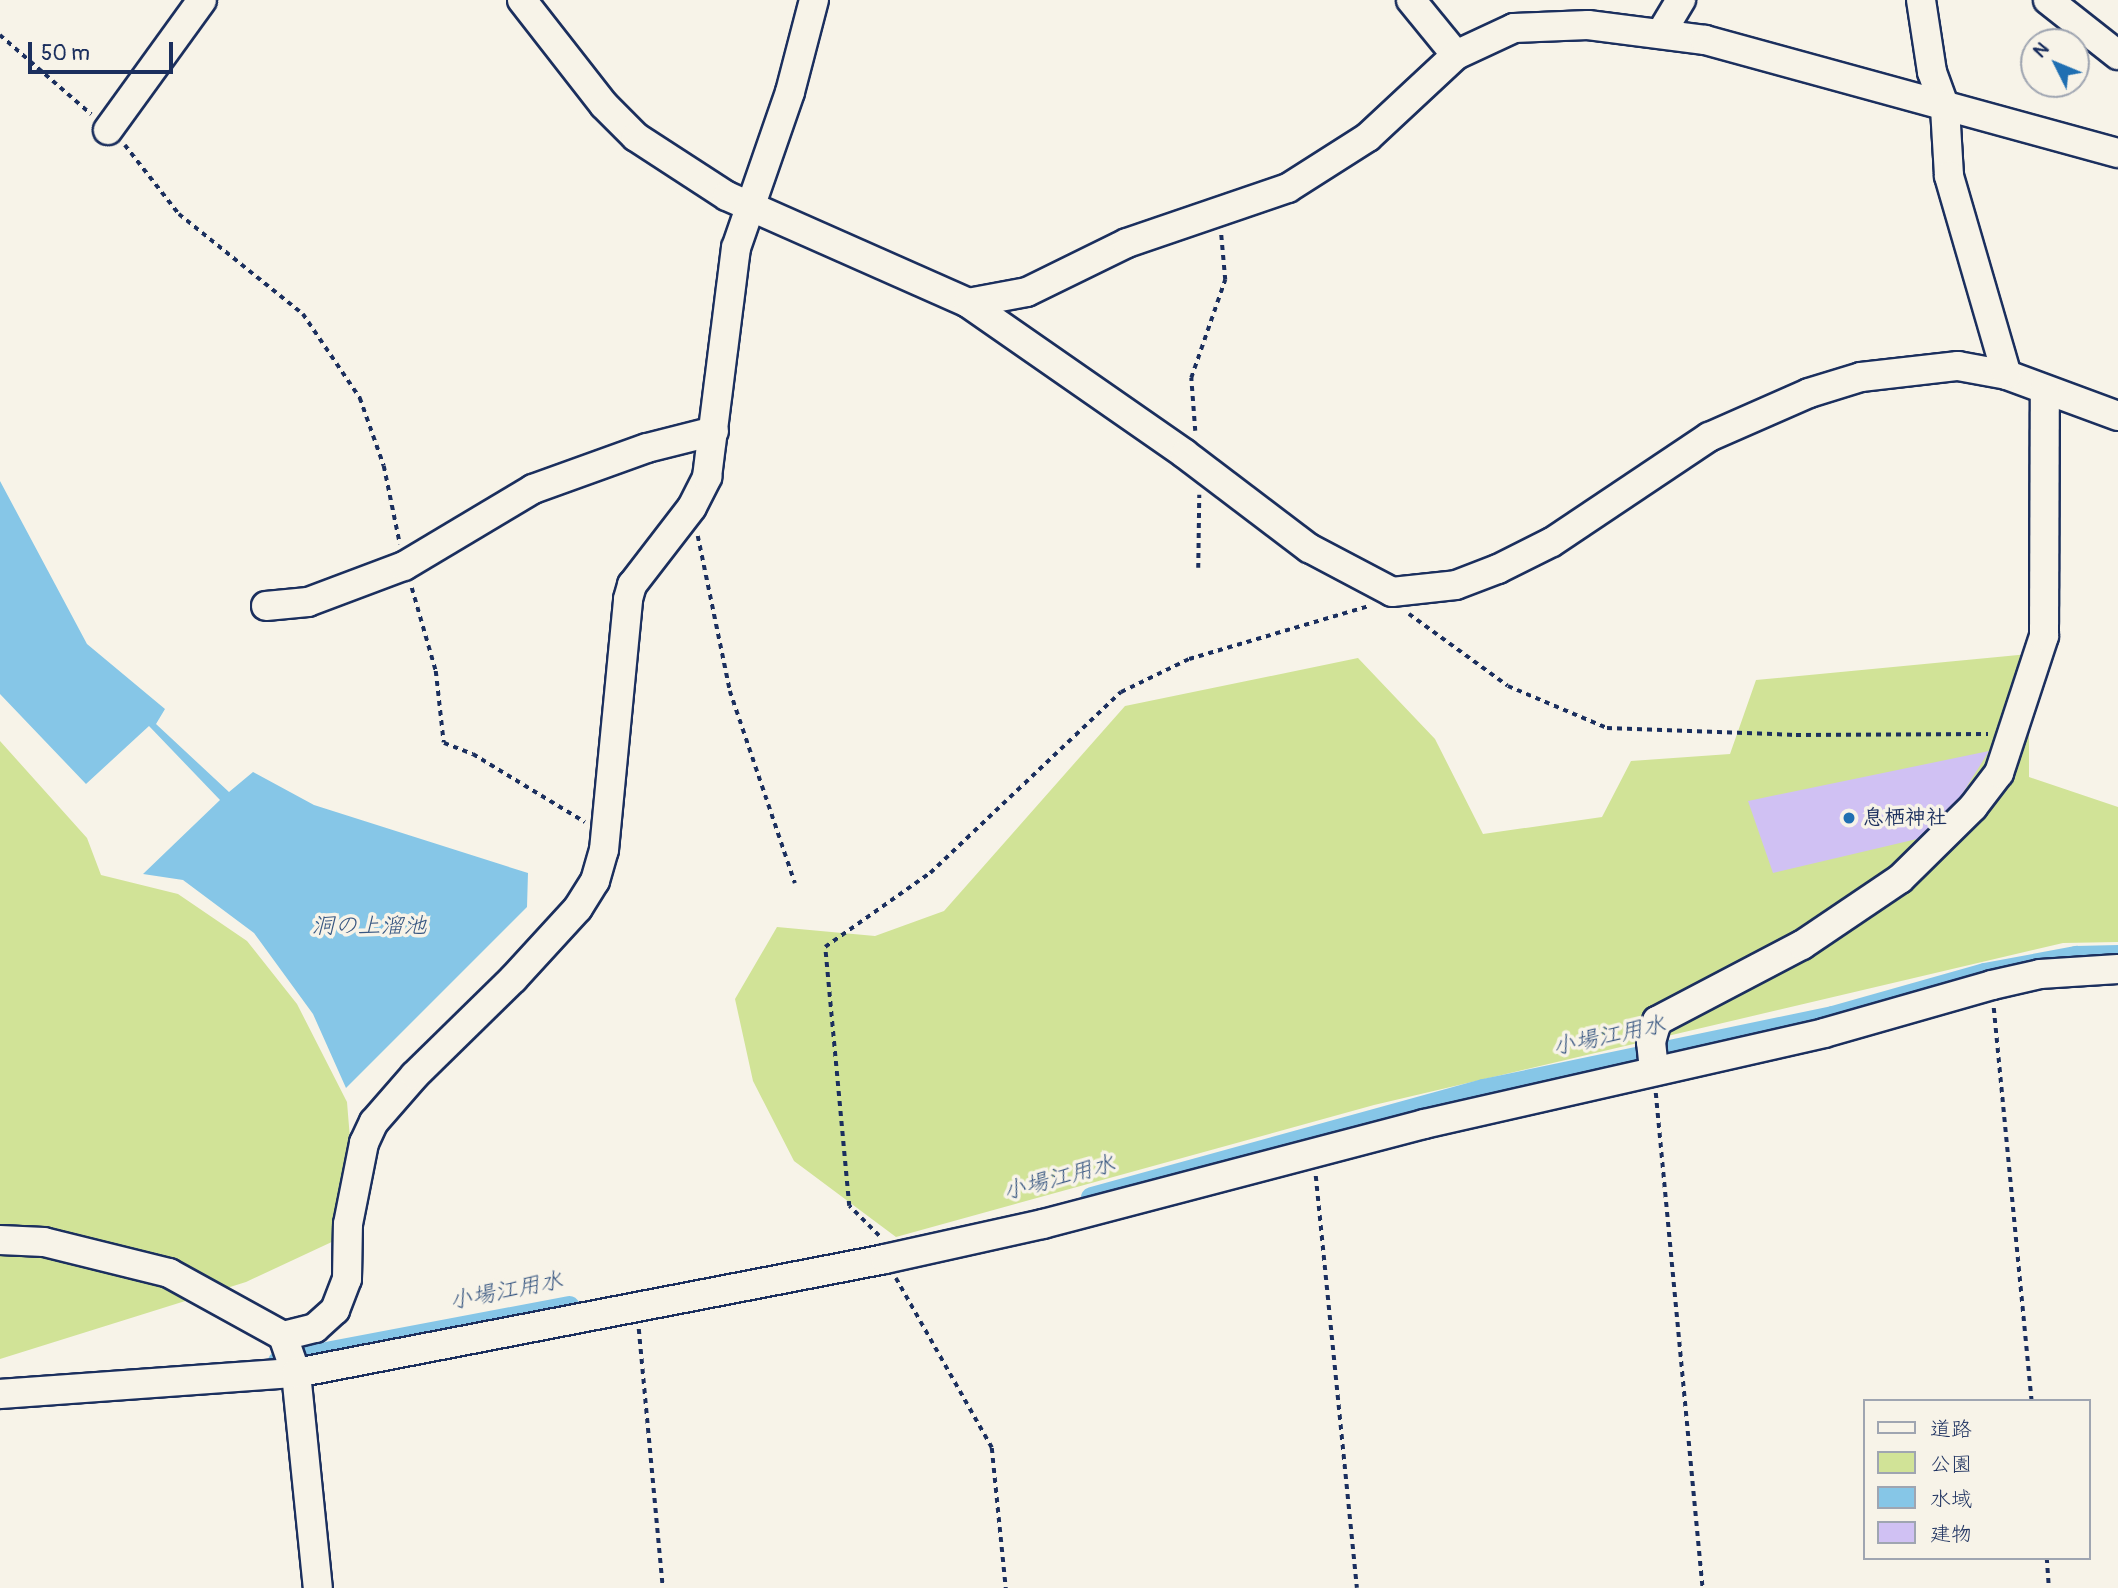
<!DOCTYPE html>
<html>
<head>
<meta charset="utf-8">
<style>
	body { margin:0 }
	#map { position:relative; width:2118px; height:1588px; overflow:hidden; background:#f7f3e8; font-family:Pangolin,"Klee One",sans-serif }
	div>[style] { position:absolute }
	.green>* { inset:0; background:#d1e397 }
	.water>* { inset:0; background:#86c6e7 }
	.canal>* { height:21px; margin:-10.5px; padding:0 10.5px; transform-origin:10.5px; border-radius:10.5px; background:#86c6e7 }
	.building>* { inset:0; background:#d0c1f3 }
	.path>* { height:3.5px; margin-top:-1.75px; transform-origin:0; background:repeating-linear-gradient(90deg,#1b2f5e 0 5px,transparent 0 10px) }
	.roads { filter:drop-shadow(2px 0 #1b2f5e) drop-shadow(-2px 0 #1b2f5e) drop-shadow(0 2px #1b2f5e) drop-shadow(0 -2px #1b2f5e) }
	.minor>* { height:28px; margin:-14px; padding:0 14px; transform-origin:14px; border-radius:14px; background:#f7f3e8 }
	.dots>* { width:19px; height:19px; translate:-50% -50%; box-sizing:border-box; border:4px solid #f7f3e8; border-radius:50% }
	span { translate:-50% -50%; white-space:nowrap; text-align:center; line-height:1.15; -webkit-text-stroke:7px #f7f3e8; paint-order:stroke }
	.poi-label { font-size:21px; color:#1b2f5e; font-weight:700 }
	.left { translate:0 -50%; text-align:left }
	.water-label { font-size:23px; color:#365580; font-style:italic }
	.legend { position:absolute; left:1863px; top:1399px; width:228px; height:161px; box-sizing:border-box; background:#f7f3e8; border:2px solid #9fa5b1; margin:0; padding:9px 12px; list-style:none; font-size:21px; color:#1b2f5e }
	.legend li { display:flex; align-items:center; gap:14px; height:35px }
	.legend b { width:35px; border:2px solid #9fa5b1 }
	.north { position:absolute; left:2020px; top:28px; width:70px; height:70px; box-sizing:border-box; background:#f7f3e8; border:2px solid #9fa5b1; border-radius:50%; rotate:313deg; font-size:19px; font-weight:700; line-height:28px; text-align:center; color:#1b2f5e }
	.north::after { content:''; display:block; margin:auto; width:24px; height:32px; background:#1f6fb2; clip-path:polygon(50% 0,100% 100%,50% 72%,0 100%) }
	.scale { position:absolute; left:28px; top:42px; width:145px; height:32px; box-sizing:border-box; border:4px solid #1b2f5e; border-top:0; padding-left:9px; font-size:21px; line-height:24px; white-space:nowrap; color:#1b2f5e; -webkit-text-stroke:5px #f7f3e8; paint-order:stroke }
</style>
</head>
<body>
<div id="map">
	<div class="green">
		<i style="clip-path:polygon(2029px 654px,2029px 777px,2118px 807px,2118px 942px,2063px 943px,1374px 1105px,896px 1237px,794px 1161px,753px 1081px,735px 999px,777px 927px,875px 936px,944px 911px,1125px 706px,1358px 658px,1435px 739px,1483px 834px,1602px 817px,1631px 761px,1730px 754px,1756px 680px)"></i>
		<i style="clip-path:polygon(0 741px,87px 838px,101px 875px,178px 894px,247px 941px,297px 1004px,347px 1102px,351px 1151px,336px 1240px,246px 1282px,0 1359px)"></i>
	</div>
	<div class="water">
		<i style="clip-path:polygon(0 481px,87px 644px,165px 709px,156px 724px,229px 792px,253px 772px,314px 805px,528px 873px,527px 907px,346px 1088px,313px 1014px,254px 933px,183px 880px,143px 874px,220px 800px,149px 726px,86px 784px,0 694px)"></i>
	</div>
	<div class="canal">
		<i style="left:1091px;top:1197px;width:407px;rotate:-15.4deg"></i>
		<i style="left:1483px;top:1089px;width:357px;rotate:-11.8deg"></i>
		<i style="left:1832px;top:1016px;width:158px;rotate:-15.8deg"></i>
		<i style="left:1984px;top:973px;width:94px;rotate:-10.5deg"></i>
		<i style="left:2076px;top:956px;width:42px;rotate:-1.4deg"></i>
		<i style="left:278px;top:1361px;width:296px;rotate:-10.7deg"></i>
	</div>
	<div class="building">
		<i style="clip-path:polygon(1989px 751px,1961px 796px,1917px 839px,1773px 873px,1748px 801px)"></i>
	</div>
	<div class="path">
		<i style="left:0;top:35px;width:121px;rotate:41deg"></i>
		<i style="left:125px;top:145px;width:88px;rotate:52deg"></i>
		<i style="left:179px;top:214px;width:159px;rotate:38.9deg"></i>
		<i style="left:303px;top:314px;width:102px;rotate:55.8deg"></i>
		<i style="left:360px;top:398px;width:72px;rotate:70.6deg"></i>
		<i style="left:384px;top:466px;width:80px;rotate:78.4deg"></i>
		<i style="left:1195px;top:431px;width:53px;rotate:-94.3deg"></i>
		<i style="left:1191px;top:378px;width:104px;rotate:-70.9deg"></i>
		<i style="left:1225px;top:280px;width:45px;rotate:-95.1deg"></i>
		<i style="left:698px;top:536px;width:158px;rotate:78.3deg"></i>
		<i style="left:730px;top:691px;width:203px;rotate:71.3deg"></i>
		<i style="left:1198px;top:568px;width:73px;rotate:-89.2deg"></i>
		<i style="left:412px;top:588px;width:86px;rotate:73.9deg"></i>
		<i style="left:436px;top:671px;width:72px;rotate:83.7deg"></i>
		<i style="left:444px;top:743px;width:31px;rotate:21deg"></i>
		<i style="left:473px;top:754px;width:131px;rotate:31.3deg"></i>
		<i style="left:1409px;top:614px;width:122px;rotate:36deg"></i>
		<i style="left:1508px;top:686px;width:108px;rotate:23deg"></i>
		<i style="left:1607px;top:728px;width:189px;rotate:2.1deg"></i>
		<i style="left:1796px;top:735px;width:192px;rotate:-0.3deg"></i>
		<i style="left:1994px;top:1008px;width:395px;rotate:84.5deg"></i>
		<i style="left:1656px;top:1093px;width:497px;rotate:84.6deg"></i>
		<i style="left:1316px;top:1176px;width:414px;rotate:84.3deg"></i>
		<i style="left:879px;top:1236px;width:42px;rotate:-135deg"></i>
		<i style="left:849px;top:1206px;width:260px;rotate:-95.3deg"></i>
		<i style="left:825px;top:947px;width:128px;rotate:-35.2deg"></i>
		<i style="left:930px;top:873px;width:263px;rotate:-43.5deg"></i>
		<i style="left:1121px;top:692px;width:76px;rotate:-25.9deg"></i>
		<i style="left:1189px;top:659px;width:188px;rotate:-16.4deg"></i>
		<i style="left:896px;top:1278px;width:195px;rotate:60.5deg"></i>
		<i style="left:992px;top:1448px;width:141px;rotate:84.3deg"></i>
		<i style="left:639px;top:1329px;width:260px;rotate:84.7deg"></i>
		<i style="left:2047px;top:1558px;width:30px;rotate:86deg"></i>
	</div>
	<div class="roads">
		<div class="minor">
			<i style="left:522px;top:0;width:133px;rotate:52deg"></i>
			<i style="left:604px;top:105px;width:45px;rotate:45deg"></i>
			<i style="left:636px;top:137px;width:108px;rotate:33deg"></i>
			<i style="left:727px;top:196px;width:264px;rotate:23.9deg"></i>
			<i style="left:968px;top:303px;width:264px;rotate:34.8deg"></i>
			<i style="left:1185px;top:454px;width:156px;rotate:37.2deg"></i>
			<i style="left:1309px;top:548px;width:94px;rotate:27.9deg"></i>
			<i style="left:1392px;top:592px;width:64px;rotate:-6.2deg"></i>
			<i style="left:1456px;top:585px;width:45px;rotate:-20.9deg"></i>
			<i style="left:1498px;top:569px;width:60px;rotate:-26.6deg"></i>
			<i style="left:1552px;top:542px;width:189px;rotate:-33.8deg"></i>
			<i style="left:1709px;top:437px;width:109px;rotate:-23.7deg"></i>
			<i style="left:1809px;top:393px;width:54px;rotate:-17.1deg"></i>
			<i style="left:1861px;top:377px;width:98px;rotate:-6.5deg"></i>
			<i style="left:1958px;top:366px;width:50px;rotate:10.4deg"></i>
			<i style="left:2007px;top:375px;width:118px;rotate:20.3deg"></i>
			<i style="left:1411px;top:0;width:71px;rotate:50.7deg"></i>
			<i style="left:1921px;top:0;width:73px;rotate:81.3deg"></i>
			<i style="left:1932px;top:72px;width:38px;rotate:70deg"></i>
			<i style="left:1945px;top:108px;width:68px;rotate:86.6deg"></i>
			<i style="left:1949px;top:176px;width:207px;rotate:73.8deg"></i>
			<i style="left:2048px;top:0;width:89px;rotate:38.2deg"></i>
			<i style="left:1661px;top:33px;width:39px;rotate:-59deg"></i>
			<i style="left:108px;top:130px;width:160px;rotate:-54.1deg"></i>
			<i style="left:968px;top:303px;width:60px;rotate:-10.6deg"></i>
			<i style="left:1027px;top:292px;width:111px;rotate:-26.1deg"></i>
			<i style="left:1127px;top:243px;width:170px;rotate:-18.9deg"></i>
			<i style="left:1288px;top:188px;width:95px;rotate:-32.5deg"></i>
			<i style="left:1368px;top:137px;width:120px;rotate:-43deg"></i>
			<i style="left:1456px;top:55px;width:64px;rotate:-25deg"></i>
			<i style="left:1514px;top:28px;width:74px;rotate:-2.3deg"></i>
			<i style="left:1588px;top:25px;width:118px;rotate:7.3deg"></i>
			<i style="left:1705px;top:40px;width:428px;rotate:15.3deg"></i>
			<i style="left:266px;top:606px;width:42px;rotate:-5.4deg"></i>
			<i style="left:308px;top:602px;width:103px;rotate:-20.6deg"></i>
			<i style="left:404px;top:566px;width:150px;rotate:-30.8deg"></i>
			<i style="left:533px;top:489px;width:121px;rotate:-19.8deg"></i>
			<i style="left:647px;top:448px;width:69px;rotate:-14.2deg"></i>
			<i style="left:1654px;top:1070px;width:28px;rotate:-96deg"></i>
			<i style="left:1651px;top:1042px;width:22px;rotate:-74deg"></i>
			<i style="left:1657px;top:1021px;width:164px;rotate:-27.7deg"></i>
			<i style="left:1802px;top:945px;width:118px;rotate:-34deg"></i>
			<i style="left:1900px;top:879px;width:103px;rotate:-44.6deg"></i>
			<i style="left:1973px;top:807px;width:43px;rotate:-52.6deg"></i>
			<i style="left:1999px;top:773px;width:144px;rotate:-71.8deg"></i>
			<i style="left:2044px;top:636px;width:246px;rotate:-89.8deg"></i>
			<i style="left:0;top:1240px;width:44px;rotate:2.6deg"></i>
			<i style="left:44px;top:1242px;width:129px;rotate:13.9deg"></i>
			<i style="left:169px;top:1273px;width:130px;rotate:28.9deg"></i>
			<i style="left:283px;top:1336px;width:39px;rotate:71deg"></i>
			<i style="left:296px;top:1373px;width:216px;rotate:84.2deg"></i>
			<i style="left:283px;top:1336px;width:33px;rotate:-14deg"></i>
			<i style="left:315px;top:1328px;width:27px;rotate:-42deg"></i>
			<i style="left:335px;top:1310px;width:33px;rotate:-69deg"></i>
			<i style="left:347px;top:1279px;width:55px;rotate:-89deg"></i>
			<i style="left:348px;top:1224px;width:83px;rotate:-78.8deg"></i>
			<i style="left:364px;top:1143px;width:23px;rotate:-65deg"></i>
			<i style="left:374px;top:1122px;width:62px;rotate:-48.9deg"></i>
			<i style="left:415px;top:1075px;width:137px;rotate:-44.4deg"></i>
			<i style="left:513px;top:979px;width:96px;rotate:-47.5deg"></i>
			<i style="left:578px;top:908px;width:32px;rotate:-58deg"></i>
			<i style="left:595px;top:881px;width:32px;rotate:-74deg"></i>
			<i style="left:604px;top:850px;width:252px;rotate:-84.5deg"></i>
			<i style="left:628px;top:599px;width:15px;rotate:-74deg"></i>
			<i style="left:632px;top:585px;width:98px;rotate:-52.4deg"></i>
			<i style="left:692px;top:507px;width:34px;rotate:-63deg"></i>
			<i style="left:707px;top:477px;width:231px;rotate:-82.8deg"></i>
			<i style="left:736px;top:248px;width:165px;rotate:-70.9deg"></i>
			<i style="left:790px;top:92px;width:95px;rotate:-75.4deg"></i>
			<i style="left:0;top:1394px;width:297px;rotate:-4.1deg"></i>
			<i style="left:296px;top:1373px;width:600px;rotate:-10.95deg"></i>
			<i style="left:885px;top:1259px;width:162px;rotate:-12.5deg"></i>
			<i style="left:1043px;top:1224px;width:394px;rotate:-14.7deg"></i>
			<i style="left:1424px;top:1124px;width:410px;rotate:-12.8deg"></i>
			<i style="left:1824px;top:1033px;width:175px;rotate:-15.9deg"></i>
			<i style="left:1992px;top:985px;width:49px;rotate:-12.9deg"></i>
			<i style="left:2040px;top:974px;width:78px;rotate:-3.7deg"></i>
		</div>
	</div>
	<div class="dots">
		<i style="left:1849px;top:818px;background:#1f6fb2"></i>
	</div>
	<div class="poi-label">
		<span class="left" style="left:1863px;top:818px">息栖神社</span>
	</div>
	<div class="water-label">
		<span style="left:369px;top:926px">洞の上溜池</span>
		<span style="left:1609px;top:1036px;rotate:-12deg">小場江用水</span>
		<span style="left:1059px;top:1178px;rotate:-15deg">小場江用水</span>
		<span style="left:506px;top:1291px;rotate:-11deg">小場江用水</span>
	</div>
	<ul class="legend">
	<li><b style="height:9px;background:#f7f3e8"></b>道路</li>
	<li><b style="height:19px;background:#d1e397"></b>公園</li>
	<li><b style="height:19px;background:#86c6e7"></b>水域</li>
	<li><b style="height:19px;background:#d0c1f3"></b>建物</li>
	</ul>
	<div class="north">N</div>
	<div class="scale">50 m</div>
</div>
</body>
</html>
